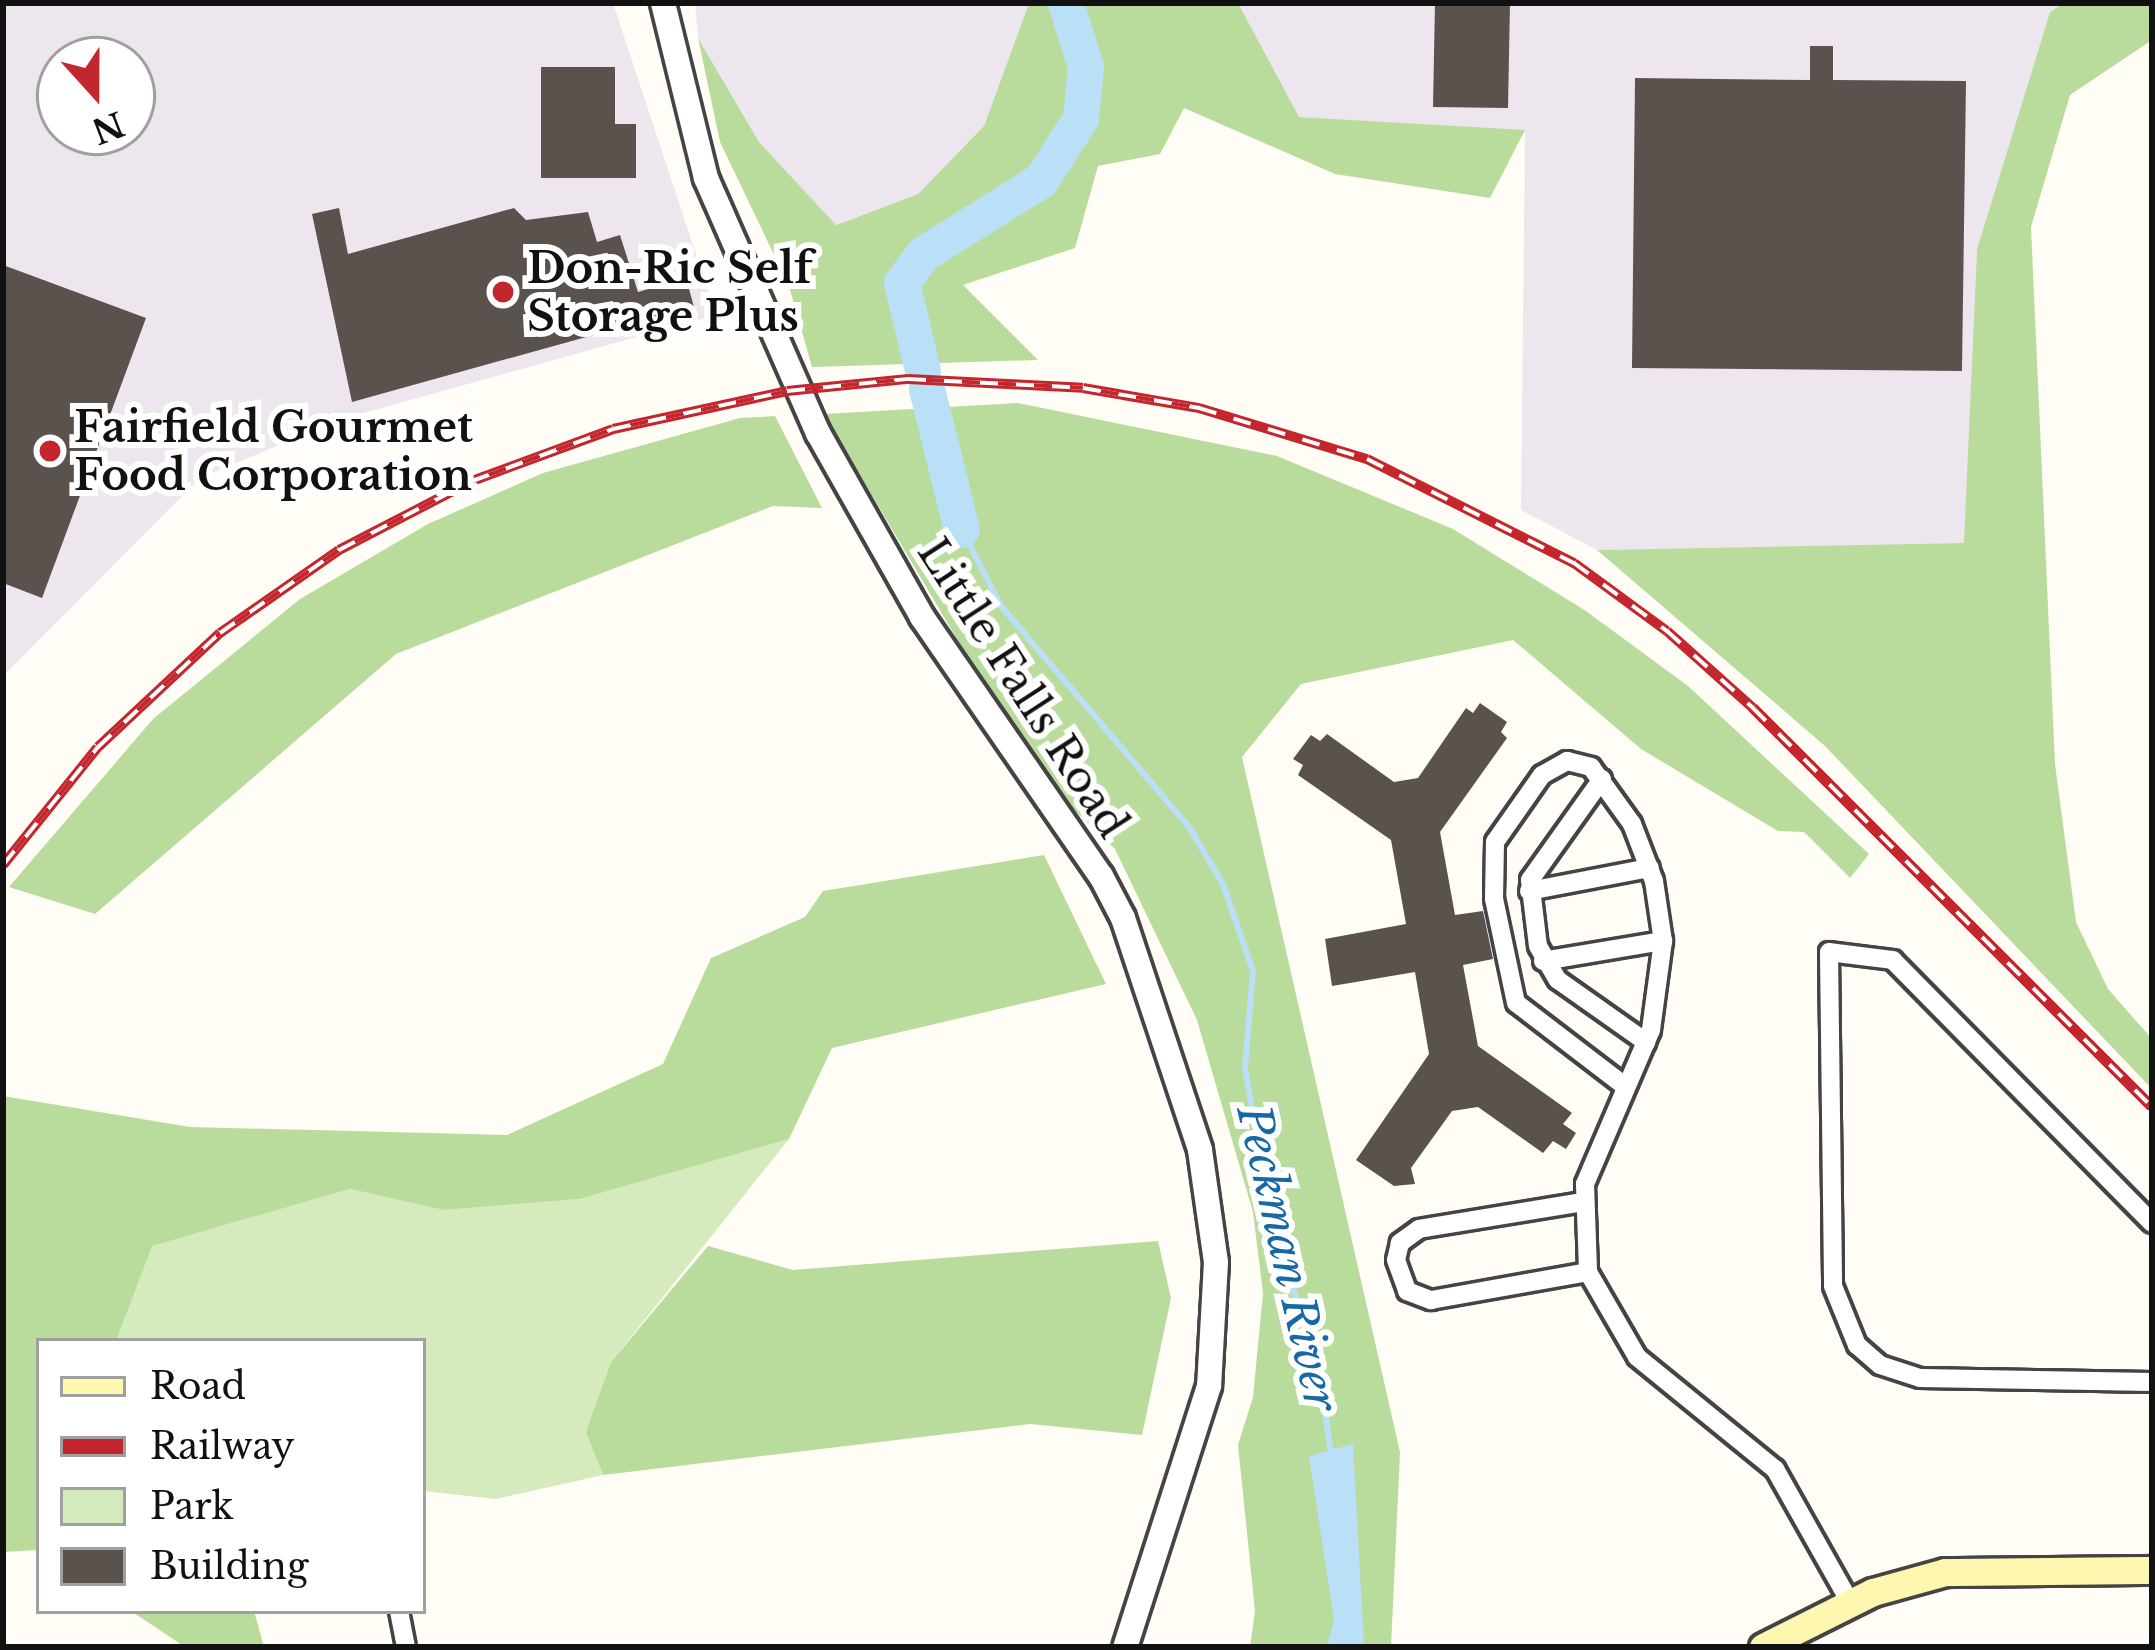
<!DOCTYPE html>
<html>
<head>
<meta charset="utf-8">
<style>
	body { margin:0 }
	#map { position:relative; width:2155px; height:1650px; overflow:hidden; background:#fffdf5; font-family:"Libre Baskerville",serif }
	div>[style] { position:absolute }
	.industrial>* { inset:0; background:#eee6ef }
	.green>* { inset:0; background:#d5ebbd }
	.forest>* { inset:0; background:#b9dc9c }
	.water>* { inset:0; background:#b9e0f7 }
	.stream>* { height:6px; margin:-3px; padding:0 3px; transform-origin:3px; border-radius:3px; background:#b9e0f7 }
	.river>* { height:36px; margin:-18px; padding:0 18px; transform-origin:18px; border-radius:18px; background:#b9e0f7 }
	.building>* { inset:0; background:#5a524d }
	.roads { filter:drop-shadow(3px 0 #444) drop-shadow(-3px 0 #444) drop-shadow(0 3px #444) drop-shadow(0 -3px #444) }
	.minor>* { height:18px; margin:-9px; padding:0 9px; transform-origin:9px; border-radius:9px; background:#fff }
	.tertiary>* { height:24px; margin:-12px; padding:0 12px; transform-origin:12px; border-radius:12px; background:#fff }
	.secondary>* { height:27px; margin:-13.5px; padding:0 13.5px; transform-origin:13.5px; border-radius:13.5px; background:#fff6b0 }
	.rail>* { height:10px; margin-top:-5px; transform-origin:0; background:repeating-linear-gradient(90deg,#fff 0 18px,#c4262e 0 36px); box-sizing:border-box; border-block:3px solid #c4262e }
	.dots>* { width:33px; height:33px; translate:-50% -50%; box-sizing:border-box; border:6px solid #fff; border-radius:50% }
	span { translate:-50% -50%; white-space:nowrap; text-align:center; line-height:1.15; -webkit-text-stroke:12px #fff; paint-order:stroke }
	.poi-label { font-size:42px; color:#111; font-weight:700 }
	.left { translate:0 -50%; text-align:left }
	.street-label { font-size:42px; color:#111 }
	.water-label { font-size:45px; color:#1768a6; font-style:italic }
	.frame { position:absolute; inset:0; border:6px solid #111; pointer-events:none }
	.legend { position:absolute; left:36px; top:1338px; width:390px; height:276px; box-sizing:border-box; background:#fff; border:3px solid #a0a0a0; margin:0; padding:15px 21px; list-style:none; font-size:36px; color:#111 }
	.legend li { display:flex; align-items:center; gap:24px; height:60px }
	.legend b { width:60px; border:3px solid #a0a0a0 }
	.north { position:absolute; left:36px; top:36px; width:120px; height:120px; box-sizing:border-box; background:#fff; border:3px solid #a0a0a0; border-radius:50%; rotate:159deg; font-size:33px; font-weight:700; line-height:48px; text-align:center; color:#111 }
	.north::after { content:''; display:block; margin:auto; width:42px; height:54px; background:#c4262e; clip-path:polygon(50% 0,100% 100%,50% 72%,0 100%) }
</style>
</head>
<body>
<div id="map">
	<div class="industrial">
		<i style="clip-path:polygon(evenodd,3px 3px,613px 3px,716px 315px,342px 419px,200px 478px,3px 676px,3px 3px,60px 60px,132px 60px,132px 132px,60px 132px,60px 60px)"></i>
		<i style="clip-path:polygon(695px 3px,1029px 3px,984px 126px,918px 194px,835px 225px,759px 142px,698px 38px)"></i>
		<i style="clip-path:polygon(1238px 3px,2064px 3px,2050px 12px,1977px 249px,1965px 543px,1597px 550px,1521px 510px,1525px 131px,1298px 117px)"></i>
	</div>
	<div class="green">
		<i style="clip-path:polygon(789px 1139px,611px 1362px,587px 1432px,603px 1475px,496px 1499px,423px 1491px,423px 1341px,116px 1341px,151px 1246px,350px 1189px,445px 1210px,580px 1199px)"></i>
	</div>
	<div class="forest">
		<i style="clip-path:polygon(1029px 3px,1238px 3px,1299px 117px,1525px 130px,1490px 198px,1335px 174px,1184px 108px,1160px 154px,1098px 166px,1075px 248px,963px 285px,1038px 360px,812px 367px,789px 286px,720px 142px,698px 38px,759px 142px,836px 225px,918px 194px,984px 126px)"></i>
		<i style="clip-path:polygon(2064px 3px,2152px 3px,2152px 40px,2070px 95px,2031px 227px,2055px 764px,2076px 922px,2108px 989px,2152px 1039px,2152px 1089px,1825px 746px,1597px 550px,1964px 543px,1977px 249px,2050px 12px)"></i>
		<i style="clip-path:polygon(1018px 403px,1277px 456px,1453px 529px,1586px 611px,1688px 686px,1869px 854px,1850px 878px,1804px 832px,1778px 831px,1641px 749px,1513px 640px,1301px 684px,1242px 757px,1400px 1452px,1391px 1647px,1250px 1647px,1255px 1611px,1238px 1445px,1253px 1397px,1263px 1293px,1253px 1212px,1197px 1020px,1115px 849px,1072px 808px,967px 656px,824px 414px)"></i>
		<i style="clip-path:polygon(775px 416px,822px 508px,773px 506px,396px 654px,95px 914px,9px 887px,153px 719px,300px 599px,428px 524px,543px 473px,740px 418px)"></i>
		<i style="clip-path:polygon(1044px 855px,1106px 984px,832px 1048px,789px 1139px,580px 1199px,444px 1210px,350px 1189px,152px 1246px,116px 1341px,39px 1341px,39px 1550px,3px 1552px,3px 1096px,190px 1127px,507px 1135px,663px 1064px,711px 958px,805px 917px,823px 891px)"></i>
		<i style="clip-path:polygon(1158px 1241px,1171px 1298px,1142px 1435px,1030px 1424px,603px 1475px,586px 1432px,611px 1362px,708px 1246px,793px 1270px)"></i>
		<i style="clip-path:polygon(131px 1611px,254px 1611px,264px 1647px,185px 1647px)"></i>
	</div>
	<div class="water">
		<i style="clip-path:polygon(1353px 1444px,1364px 1647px,1327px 1647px,1334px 1620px,1309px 1456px)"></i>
	</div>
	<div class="stream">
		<i style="left:962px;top:530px;width:85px;rotate:62.8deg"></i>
		<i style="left:1001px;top:606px;width:290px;rotate:49.6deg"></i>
		<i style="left:1189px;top:827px;width:66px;rotate:59.2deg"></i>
		<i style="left:1223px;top:884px;width:92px;rotate:71deg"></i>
		<i style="left:1253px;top:971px;width:98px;rotate:94.7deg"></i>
		<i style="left:1245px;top:1069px;width:157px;rotate:79.7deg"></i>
		<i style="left:1273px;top:1223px;width:159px;rotate:72.8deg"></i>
		<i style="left:1320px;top:1375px;width:80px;rotate:82.1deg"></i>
	</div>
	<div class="river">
		<i style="left:923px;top:371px;width:90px;rotate:-103.4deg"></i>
		<i style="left:902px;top:283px;width:36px;rotate:-53deg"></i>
		<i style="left:924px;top:254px;width:138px;rotate:-32deg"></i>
		<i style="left:1041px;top:181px;width:74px;rotate:-57.2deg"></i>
		<i style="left:1081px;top:119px;width:52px;rotate:-84.5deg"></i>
		<i style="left:1086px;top:67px;width:67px;rotate:-107.4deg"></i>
		<i style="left:927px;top:389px;width:145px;rotate:76.1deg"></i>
	</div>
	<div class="building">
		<i style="clip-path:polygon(1435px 3px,1510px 3px,1508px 108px,1433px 107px)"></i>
		<i style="clip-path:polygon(1810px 46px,1833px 46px,1833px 80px,1966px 81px,1962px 371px,1632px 368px,1635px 78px,1810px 80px)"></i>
		<i style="clip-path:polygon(541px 67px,615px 67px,615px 124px,636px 124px,636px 178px,541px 178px)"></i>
		<i style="clip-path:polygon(339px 208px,348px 254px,514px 208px,526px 220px,588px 212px,597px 242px,620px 235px,638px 292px,686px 278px,694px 307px,352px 402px,312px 214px)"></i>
		<i style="clip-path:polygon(3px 265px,146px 318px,42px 598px,3px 583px)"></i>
		<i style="clip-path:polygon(1480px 703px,1507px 722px,1501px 732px,1507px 738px,1440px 832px,1455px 915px,1483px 911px,1493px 959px,1463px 965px,1478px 1046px,1572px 1113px,1563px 1124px,1576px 1133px,1566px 1149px,1553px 1141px,1543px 1153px,1478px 1107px,1452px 1111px,1411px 1168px,1415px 1184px,1394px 1186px,1356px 1160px,1429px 1054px,1415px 972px,1332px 986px,1325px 939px,1406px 924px,1391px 840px,1298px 775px,1303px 765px,1293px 759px,1311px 735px,1320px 741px,1327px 734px,1394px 782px,1418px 778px,1466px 708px,1473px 713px)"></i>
	</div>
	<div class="roads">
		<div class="minor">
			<i style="left:1602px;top:779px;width:124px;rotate:125.5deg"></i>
			<i style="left:1530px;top:880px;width:66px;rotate:83.1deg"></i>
			<i style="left:1538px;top:946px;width:39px;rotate:60deg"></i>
			<i style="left:1558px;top:980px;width:108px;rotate:35.2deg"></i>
			<i style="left:1529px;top:891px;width:123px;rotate:-10.8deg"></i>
			<i style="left:1543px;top:961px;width:122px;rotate:-9.5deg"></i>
			<i style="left:1626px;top:1087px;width:138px;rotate:-142.6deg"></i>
			<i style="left:1516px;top:1003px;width:106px;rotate:-101.9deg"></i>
			<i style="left:1494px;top:899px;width:57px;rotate:-89deg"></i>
			<i style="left:1495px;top:842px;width:82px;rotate:-55deg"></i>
			<i style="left:1542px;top:775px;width:29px;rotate:-29deg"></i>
			<i style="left:1567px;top:761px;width:25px;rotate:14deg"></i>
			<i style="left:1591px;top:767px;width:70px;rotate:54.3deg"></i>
			<i style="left:1632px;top:824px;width:61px;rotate:68.9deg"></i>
			<i style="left:1654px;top:881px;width:61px;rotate:81.5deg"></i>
			<i style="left:1663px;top:941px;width:90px;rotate:97.7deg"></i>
			<i style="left:1651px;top:1030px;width:168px;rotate:113.2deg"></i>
			<i style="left:1585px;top:1184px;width:88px;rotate:88deg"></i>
			<i style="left:1588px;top:1272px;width:98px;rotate:60deg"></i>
			<i style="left:1637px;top:1357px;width:178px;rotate:39.1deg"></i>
			<i style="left:1775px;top:1469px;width:153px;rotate:60.6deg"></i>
			<i style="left:1583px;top:1202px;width:166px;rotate:170.7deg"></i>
			<i style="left:1419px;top:1229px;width:24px;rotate:144deg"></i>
			<i style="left:1400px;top:1243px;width:17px;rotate:103deg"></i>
			<i style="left:1396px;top:1260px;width:33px;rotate:70deg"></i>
			<i style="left:1407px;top:1291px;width:26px;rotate:21deg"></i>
			<i style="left:1431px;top:1300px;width:159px;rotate:-10.1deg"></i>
			<i style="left:2152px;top:1223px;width:369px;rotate:-134.6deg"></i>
			<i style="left:1893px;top:960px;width:64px;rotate:-172.9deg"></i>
			<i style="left:1829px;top:952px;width:334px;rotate:89.3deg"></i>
			<i style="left:1833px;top:1286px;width:64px;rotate:67.9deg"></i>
			<i style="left:1857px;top:1345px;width:30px;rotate:41deg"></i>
			<i style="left:1880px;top:1365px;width:42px;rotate:18deg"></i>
			<i style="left:1920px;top:1378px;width:232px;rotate:1deg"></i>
			<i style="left:399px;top:1611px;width:37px;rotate:79deg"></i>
		</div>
		<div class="tertiary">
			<i style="left:663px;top:3px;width:180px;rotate:76.2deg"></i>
			<i style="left:706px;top:178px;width:279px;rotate:66.3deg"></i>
			<i style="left:818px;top:433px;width:211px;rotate:60.5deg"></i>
			<i style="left:922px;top:617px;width:315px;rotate:55.4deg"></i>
			<i style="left:1101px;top:876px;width:47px;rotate:62.4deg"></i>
			<i style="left:1123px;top:918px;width:244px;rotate:71.6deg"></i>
			<i style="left:1200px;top:1150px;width:113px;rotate:81.9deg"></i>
			<i style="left:1216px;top:1262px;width:124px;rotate:93.2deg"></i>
			<i style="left:1209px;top:1386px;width:274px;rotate:107.8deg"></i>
		</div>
		<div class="secondary">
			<i style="left:1763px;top:1647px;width:123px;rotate:-26.6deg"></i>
			<i style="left:1873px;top:1592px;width:75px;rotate:-15.5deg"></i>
			<i style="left:1945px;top:1572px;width:207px;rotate:-0.6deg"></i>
		</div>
	</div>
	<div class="rail">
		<i style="left:3px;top:865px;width:151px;rotate:-51.2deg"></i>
		<i style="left:98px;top:747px;width:167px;rotate:-43.1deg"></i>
		<i style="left:220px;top:633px;width:145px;rotate:-34.9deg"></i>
		<i style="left:339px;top:550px;width:150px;rotate:-27.4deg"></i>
		<i style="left:472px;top:481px;width:150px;rotate:-20.2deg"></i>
		<i style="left:613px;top:429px;width:178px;rotate:-12.3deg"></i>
		<i style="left:787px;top:391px;width:122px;rotate:-5.7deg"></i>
		<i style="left:908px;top:379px;width:175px;rotate:2.9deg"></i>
		<i style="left:1083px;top:388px;width:118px;rotate:9.8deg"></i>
		<i style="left:1199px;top:408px;width:176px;rotate:16.9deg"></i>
		<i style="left:1367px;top:459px;width:232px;rotate:26.7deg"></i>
		<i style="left:1574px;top:563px;width:115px;rotate:36.2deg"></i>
		<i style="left:1667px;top:631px;width:115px;rotate:41.8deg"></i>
		<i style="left:1753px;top:708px;width:564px;rotate:45deg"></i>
	</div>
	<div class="dots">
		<i style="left:503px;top:292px;background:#c4262e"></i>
		<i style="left:50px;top:451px;background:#c4262e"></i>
	</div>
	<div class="poi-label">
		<span class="left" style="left:527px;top:292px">Don-Ric Self<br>Storage Plus</span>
		<span class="left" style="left:74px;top:451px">Fairfield Gourmet<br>Food Corporation</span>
	</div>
	<div class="street-label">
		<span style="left:1023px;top:688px;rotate:57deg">Little Falls Road</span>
	</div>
	<div class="water-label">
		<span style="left:1287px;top:1258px;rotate:77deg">Peckman River</span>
	</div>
	<div class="frame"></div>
	<ul class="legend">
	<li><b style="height:15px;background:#fff6b0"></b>Road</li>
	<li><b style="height:15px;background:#c4262e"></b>Railway</li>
	<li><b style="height:33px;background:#d5ebbd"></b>Park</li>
	<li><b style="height:33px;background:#5a524d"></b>Building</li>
	</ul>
	<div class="north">N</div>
</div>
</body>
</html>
